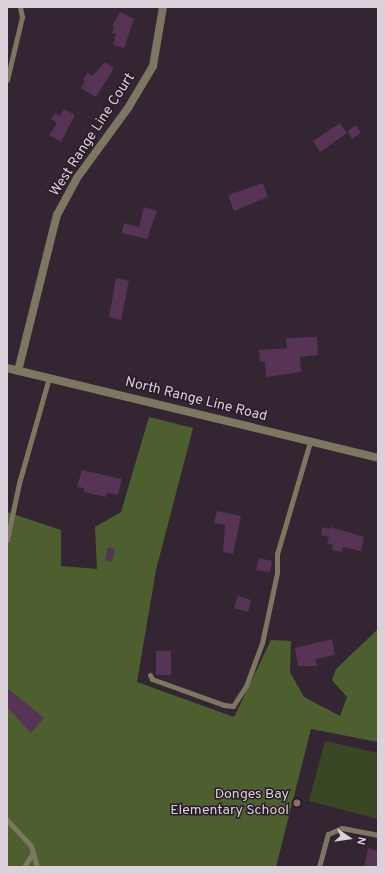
<!DOCTYPE html>
<html>
<head>
<meta charset="utf-8">
<style>
	body { margin:0 }
	#map { position:relative; width:385px; height:874px; overflow:hidden; background:#332532; font-family:Overpass,sans-serif }
	div>[style] { position:absolute }
	.green>* { inset:0; background:#3a4725 }
	.forest>* { inset:0; background:#4d5f2f }
	.building>* { inset:0; background:#573356 }
	.service>* { height:5px; margin:-2.5px; padding:0 2.5px; transform-origin:2.5px; border-radius:2.5px; background:#7d7761 }
	.minor>* { height:8px; margin:-4px; padding:0 4px; transform-origin:4px; border-radius:4px; background:#7d7761 }
	.tertiary>* { height:8px; margin:-4px; padding:0 4px; transform-origin:4px; border-radius:4px; background:#7d7761 }
	.dots>* { width:11px; height:11px; translate:-50% -50%; box-sizing:border-box; border:2px solid #291b28; border-radius:50% }
	span { translate:-50% -50%; white-space:nowrap; text-align:center; line-height:1.15; -webkit-text-stroke:3px #291b28; paint-order:stroke }
	.street-label { font-size:14px; color:#dbd1da }
	.poi-label { font-size:14px; color:#dbd1da }
	.right { translate:-100% -50%; text-align:right }
	.frame { position:absolute; inset:0; border:8px solid #dbd1da; pointer-events:none }
	.north { position:absolute; left:329px; top:818px; width:40px; height:40px; -webkit-text-stroke:3px #291b28; paint-order:stroke; rotate:103deg; font-size:11px; font-weight:700; line-height:16px; text-align:center; color:#dbd1da }
	.north::after { content:''; display:block; margin:auto; width:14px; height:18px; background:#dbd1da; clip-path:polygon(50% 0,100% 100%,50% 72%,0 100%) }
</style>
</head>
<body>
<div id="map">
	<div class="green">
		<i style="clip-path:polygon(325px 741px,378px 753px,378px 819px,309px 801px)"></i>
	</div>
	<div class="forest">
		<i style="clip-path:polygon(149px 417px,193px 428px,156px 570px,137px 682px,234px 717px,271px 640px,291px 641px,290px 672px,304px 697px,340px 716px,347px 697px,332px 680px,336px 669px,378px 629px,378px 742px,311px 729px,276px 867px,7px 867px,7px 512px,61px 530px,61px 566px,97px 569px,95px 527px,121px 512px)"></i>
	</div>
	<div class="building">
		<i style="clip-path:polygon(120px 12px,134px 19px,124px 48px,113px 45px,116px 34px,112px 33px,114px 27px,112px 26px)"></i>
		<i style="clip-path:polygon(105px 62px,114px 68px,96px 97px,81px 88px,85px 81px,83px 80px,87px 73px,92px 76px)"></i>
		<i style="clip-path:polygon(64px 109px,75px 115px,61px 142px,49px 135px,57px 123px,51px 119px,55px 113px,60px 116px)"></i>
		<i style="clip-path:polygon(340px 123px,347px 133px,320px 152px,313px 141px)"></i>
		<i style="clip-path:polygon(356px 125px,361px 133px,352px 139px,348px 131px)"></i>
		<i style="clip-path:polygon(263px 183px,268px 197px,234px 211px,228px 195px)"></i>
		<i style="clip-path:polygon(144px 207px,157px 211px,147px 239px,122px 233px,124px 223px,139px 227px)"></i>
		<i style="clip-path:polygon(116px 278px,129px 281px,121px 320px,109px 317px)"></i>
		<i style="clip-path:polygon(317px 337px,318px 355px,300px 357px,301px 372px,266px 377px,265px 362px,260px 362px,259px 350px,287px 348px,286px 338px)"></i>
		<i style="clip-path:polygon(82px 470px,122px 479px,118px 495px,107px 493px,106px 497px,84px 492px,84px 488px,77px 487px)"></i>
		<i style="clip-path:polygon(217px 511px,241px 516px,233px 554px,223px 552px,225px 525px,214px 523px)"></i>
		<i style="clip-path:polygon(322px 527px,330px 529px,331px 527px,364px 537px,361px 551px,343px 547px,342px 552px,332px 550px,333px 545px,327px 544px,329px 537px,321px 535px)"></i>
		<i style="clip-path:polygon(108px 547px,115px 549px,112px 562px,105px 560px)"></i>
		<i style="clip-path:polygon(259px 558px,272px 561px,270px 572px,256px 570px)"></i>
		<i style="clip-path:polygon(238px 596px,251px 600px,248px 612px,234px 608px)"></i>
		<i style="clip-path:polygon(332px 639px,335px 655px,315px 659px,317px 666px,298px 666px,295px 648px)"></i>
		<i style="clip-path:polygon(156px 651px,171px 651px,171px 675px,156px 675px)"></i>
		<i style="clip-path:polygon(7px 688px,44px 718px,31px 733px,7px 707px)"></i>
		<i style="clip-path:polygon(368px 848px,378px 851px,378px 867px,364px 867px)"></i>
	</div>
	<div class="service">
		<i style="left:7px;top:80px;width:65px;rotate:-76.6deg"></i>
		<i style="left:22px;top:17px;width:10px;rotate:-101deg"></i>
		<i style="left:7px;top:540px;width:58px;rotate:-78.1deg"></i>
		<i style="left:19px;top:483px;width:109px;rotate:-74.1deg"></i>
		<i style="left:150px;top:675px;width:4px;rotate:63deg"></i>
		<i style="left:152px;top:679px;width:77px;rotate:19.9deg"></i>
		<i style="left:224px;top:705px;width:9px;rotate:6deg"></i>
		<i style="left:233px;top:706px;width:24px;rotate:-57deg"></i>
		<i style="left:246px;top:686px;width:46px;rotate:-69.6deg"></i>
		<i style="left:262px;top:643px;width:72px;rotate:-77.9deg"></i>
		<i style="left:277px;top:573px;width:19px;rotate:-90deg"></i>
		<i style="left:277px;top:554px;width:117px;rotate:-73.6deg"></i>
		<i style="left:7px;top:820px;width:35px;rotate:47deg"></i>
		<i style="left:31px;top:846px;width:22px;rotate:74deg"></i>
		<i style="left:24px;top:867px;width:15px;rotate:-58deg"></i>
		<i style="left:319px;top:867px;width:34px;rotate:-75deg"></i>
		<i style="left:328px;top:834px;width:15px;rotate:-23deg"></i>
		<i style="left:342px;top:828px;width:37px;rotate:11deg"></i>
	</div>
	<div class="minor">
		<i style="left:18px;top:371px;width:161px;rotate:-76deg"></i>
		<i style="left:57px;top:215px;width:42px;rotate:-61.6deg"></i>
		<i style="left:77px;top:178px;width:87px;rotate:-53.9deg"></i>
		<i style="left:128px;top:108px;width:49px;rotate:-59.2deg"></i>
		<i style="left:153px;top:66px;width:60px;rotate:-80.4deg"></i>
	</div>
	<div class="tertiary">
		<i style="left:7px;top:368px;width:382px;rotate:13.6deg"></i>
	</div>
	<div class="dots">
		<i style="left:297px;top:803px;background:#8d6e63"></i>
	</div>
	<div class="street-label">
		<span style="left:93px;top:135px;rotate:-57deg">West Range Line Court</span>
		<span style="left:196px;top:400px;rotate:14deg">North Range Line Road</span>
	</div>
	<div class="poi-label">
		<span class="right" style="left:289px;top:803px">Donges Bay<br>Elementary School</span>
	</div>
	<div class="frame"></div>
	<div class="north">N</div>
</div>
</body>
</html>
